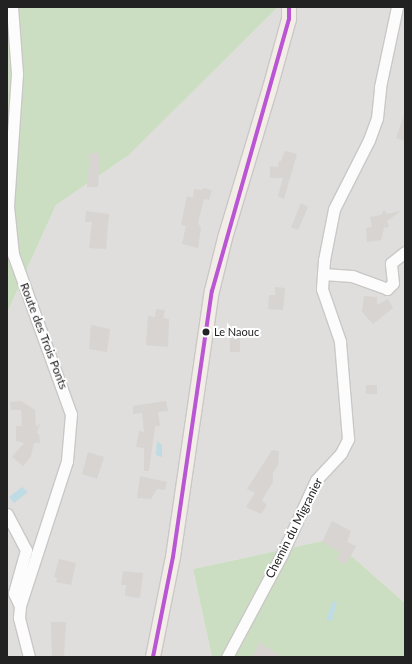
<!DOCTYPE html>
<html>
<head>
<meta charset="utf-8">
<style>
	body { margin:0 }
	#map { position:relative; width:412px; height:664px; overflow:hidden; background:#f0eeeb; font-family:Lato,sans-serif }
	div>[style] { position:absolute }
	.residential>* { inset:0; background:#dfdedc }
	.forest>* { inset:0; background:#cbdec1 }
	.water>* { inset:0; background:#bfdbe3 }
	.building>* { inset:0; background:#d7d4d2 }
	.roads { filter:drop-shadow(1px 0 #c9c8c7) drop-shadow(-1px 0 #c9c8c7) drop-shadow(0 1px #c9c8c7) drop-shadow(0 -1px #c9c8c7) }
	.minor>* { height:11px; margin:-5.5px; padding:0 5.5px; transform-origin:5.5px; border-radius:5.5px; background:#fdfcfc }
	.major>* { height:14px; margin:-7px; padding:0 7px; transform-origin:7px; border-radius:7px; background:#f3ede7 }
	.bus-1>* { height:4px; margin:-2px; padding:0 2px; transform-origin:2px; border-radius:2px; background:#ba55d3 }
	.dots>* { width:11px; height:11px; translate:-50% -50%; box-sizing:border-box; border:2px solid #fff; border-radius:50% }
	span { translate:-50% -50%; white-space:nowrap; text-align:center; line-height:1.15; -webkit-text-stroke:4px #fff; paint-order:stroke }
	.bus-label { font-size:11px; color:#222 }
	.left { translate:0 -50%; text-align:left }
	.street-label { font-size:12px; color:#222 }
	.frame { position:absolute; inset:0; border:8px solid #222; pointer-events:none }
</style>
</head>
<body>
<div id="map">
	<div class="residential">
		<i style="clip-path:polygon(278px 7px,405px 7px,405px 603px,332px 539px,193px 569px,212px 657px,7px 657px,7px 313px,56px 205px,129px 155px)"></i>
	</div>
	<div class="forest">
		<i style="clip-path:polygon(7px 7px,278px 7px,129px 155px,56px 205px,7px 313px)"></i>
		<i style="clip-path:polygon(332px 539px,405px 603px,405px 657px,212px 657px,193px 569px)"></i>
	</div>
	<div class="water">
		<i style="clip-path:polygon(157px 441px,162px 445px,162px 457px,156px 455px)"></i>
		<i style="clip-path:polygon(22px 487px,28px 492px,14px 503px,9px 497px)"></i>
		<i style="clip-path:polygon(333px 601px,337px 602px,332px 621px,326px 620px)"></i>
	</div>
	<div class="building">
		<i style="clip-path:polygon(404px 115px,405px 115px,405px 141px,396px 138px)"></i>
		<i style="clip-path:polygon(285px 151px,297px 154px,284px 199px,278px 196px,283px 178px,270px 178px,270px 166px,278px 167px,279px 161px,281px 161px)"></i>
		<i style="clip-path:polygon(90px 153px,100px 153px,98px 187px,87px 187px)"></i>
		<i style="clip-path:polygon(203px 188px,212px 190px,209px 200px,204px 199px,198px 223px,201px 228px,198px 248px,182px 244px,186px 226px,181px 225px,187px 196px,193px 198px,194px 189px,202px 190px)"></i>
		<i style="clip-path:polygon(301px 203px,308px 207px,298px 230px,291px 227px)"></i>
		<i style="clip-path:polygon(384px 210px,387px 214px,401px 211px,387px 221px,389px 227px,384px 228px,381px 240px,367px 242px,366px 228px,372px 227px,370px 217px,381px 215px)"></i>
		<i style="clip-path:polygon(86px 211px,109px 214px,106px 249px,89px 248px,92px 222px,85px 222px)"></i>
		<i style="clip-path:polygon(275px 287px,285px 288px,283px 310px,268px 309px,269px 295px,275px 295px)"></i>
		<i style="clip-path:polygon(364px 296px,377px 297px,377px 305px,388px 299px,393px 308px,373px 324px,362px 312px)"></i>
		<i style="clip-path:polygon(156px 309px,165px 310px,163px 318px,169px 319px,168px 347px,146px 345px,148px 316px,155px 317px)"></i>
		<i style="clip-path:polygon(91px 325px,110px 329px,107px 352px,89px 349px)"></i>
		<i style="clip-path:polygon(240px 335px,240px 352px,230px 352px,230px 336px)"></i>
		<i style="clip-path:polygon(366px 385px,377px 385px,377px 394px,366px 394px)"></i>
		<i style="clip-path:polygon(21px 401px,35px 410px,36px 427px,40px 424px,37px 433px,39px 434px,40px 443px,34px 443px,31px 456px,23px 466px,12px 457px,24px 443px,16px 441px,16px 426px,22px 426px,21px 410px,11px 410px,10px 402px)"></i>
		<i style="clip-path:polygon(166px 401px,168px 411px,158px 412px,160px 426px,155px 426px,149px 471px,144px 471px,144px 448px,136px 447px,139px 431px,144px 432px,142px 413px,133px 414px,133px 406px)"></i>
		<i style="clip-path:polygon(272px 450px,279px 451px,278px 465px,273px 472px,273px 482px,262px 500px,267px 505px,261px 514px,246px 507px,255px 493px,247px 489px)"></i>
		<i style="clip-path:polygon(88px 452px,104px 457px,97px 479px,82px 474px)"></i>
		<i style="clip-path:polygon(140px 476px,167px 482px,165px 490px,157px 489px,151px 499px,137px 498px)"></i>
		<i style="clip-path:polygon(332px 521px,351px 531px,347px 542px,356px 546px,346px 565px,336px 559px,341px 553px,322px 542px)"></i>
		<i style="clip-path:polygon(59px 559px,76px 563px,71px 585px,56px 582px,57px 578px,54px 577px)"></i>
		<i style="clip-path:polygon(123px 571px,143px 573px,140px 598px,125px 596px,126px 585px,121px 585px)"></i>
		<i style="clip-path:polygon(51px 622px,66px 622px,64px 657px,52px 657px)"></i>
		<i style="clip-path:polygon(259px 642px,282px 657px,253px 657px)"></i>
	</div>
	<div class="roads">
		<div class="minor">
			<i style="left:12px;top:7px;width:67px;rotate:85.7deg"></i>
			<i style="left:17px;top:74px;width:132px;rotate:93.9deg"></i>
			<i style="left:8px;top:206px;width:48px;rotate:84.1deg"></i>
			<i style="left:13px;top:254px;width:170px;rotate:70.1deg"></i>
			<i style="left:71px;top:414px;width:47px;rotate:94.9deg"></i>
			<i style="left:67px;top:461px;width:152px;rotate:108deg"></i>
			<i style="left:20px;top:606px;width:12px;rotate:95deg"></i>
			<i style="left:19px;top:618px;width:40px;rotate:75.6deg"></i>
			<i style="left:323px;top:274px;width:29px;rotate:4deg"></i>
			<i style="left:352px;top:276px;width:37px;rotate:20deg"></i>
			<i style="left:387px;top:289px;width:8px;rotate:-45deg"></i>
			<i style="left:393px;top:283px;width:20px;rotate:-96deg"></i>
			<i style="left:391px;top:263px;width:18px;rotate:-38deg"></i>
			<i style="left:7px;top:514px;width:41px;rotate:62.2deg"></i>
			<i style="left:26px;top:550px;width:45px;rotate:105.6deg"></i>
			<i style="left:14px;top:593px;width:14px;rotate:65deg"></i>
			<i style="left:227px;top:657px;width:117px;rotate:-61.9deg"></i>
			<i style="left:282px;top:554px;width:81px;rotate:-65.3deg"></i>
			<i style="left:316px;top:480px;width:37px;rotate:-47deg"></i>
			<i style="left:341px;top:453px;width:16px;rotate:-63deg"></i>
			<i style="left:348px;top:439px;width:98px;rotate:-94.7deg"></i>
			<i style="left:340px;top:341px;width:55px;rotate:-109.1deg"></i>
			<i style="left:322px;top:289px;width:29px;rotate:-86deg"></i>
			<i style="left:324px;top:260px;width:52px;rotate:-78.9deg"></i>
			<i style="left:334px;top:209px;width:77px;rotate:-63.1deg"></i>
			<i style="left:369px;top:140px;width:23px;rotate:-70deg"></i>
			<i style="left:377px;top:118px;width:31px;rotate:-84deg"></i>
			<i style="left:380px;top:87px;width:82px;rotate:-78deg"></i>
		</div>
		<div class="major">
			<i style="left:153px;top:657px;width:102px;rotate:-78.7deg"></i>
			<i style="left:173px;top:557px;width:269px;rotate:-81.7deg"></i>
			<i style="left:212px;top:291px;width:55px;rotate:-76.2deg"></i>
			<i style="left:225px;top:238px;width:157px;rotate:-73.3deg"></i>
			<i style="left:270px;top:88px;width:72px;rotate:-74.6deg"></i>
			<i style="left:289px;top:19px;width:12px;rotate:-90deg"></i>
		</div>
	</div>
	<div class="bus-1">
		<i style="left:153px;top:657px;width:102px;rotate:-78.7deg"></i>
		<i style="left:173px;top:557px;width:269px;rotate:-81.7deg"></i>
		<i style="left:212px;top:291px;width:283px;rotate:-74.2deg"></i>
		<i style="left:289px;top:19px;width:12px;rotate:-90deg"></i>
	</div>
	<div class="dots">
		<i style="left:206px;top:332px;background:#222"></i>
	</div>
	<div class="bus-label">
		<span class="left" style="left:214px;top:332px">Le Naouc</span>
	</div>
	<div class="street-label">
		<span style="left:44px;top:336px;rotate:69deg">Route des Trois Ponts</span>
		<span style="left:294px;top:528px;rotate:-63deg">Chemin du Migranier</span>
	</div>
	<div class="frame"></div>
</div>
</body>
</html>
